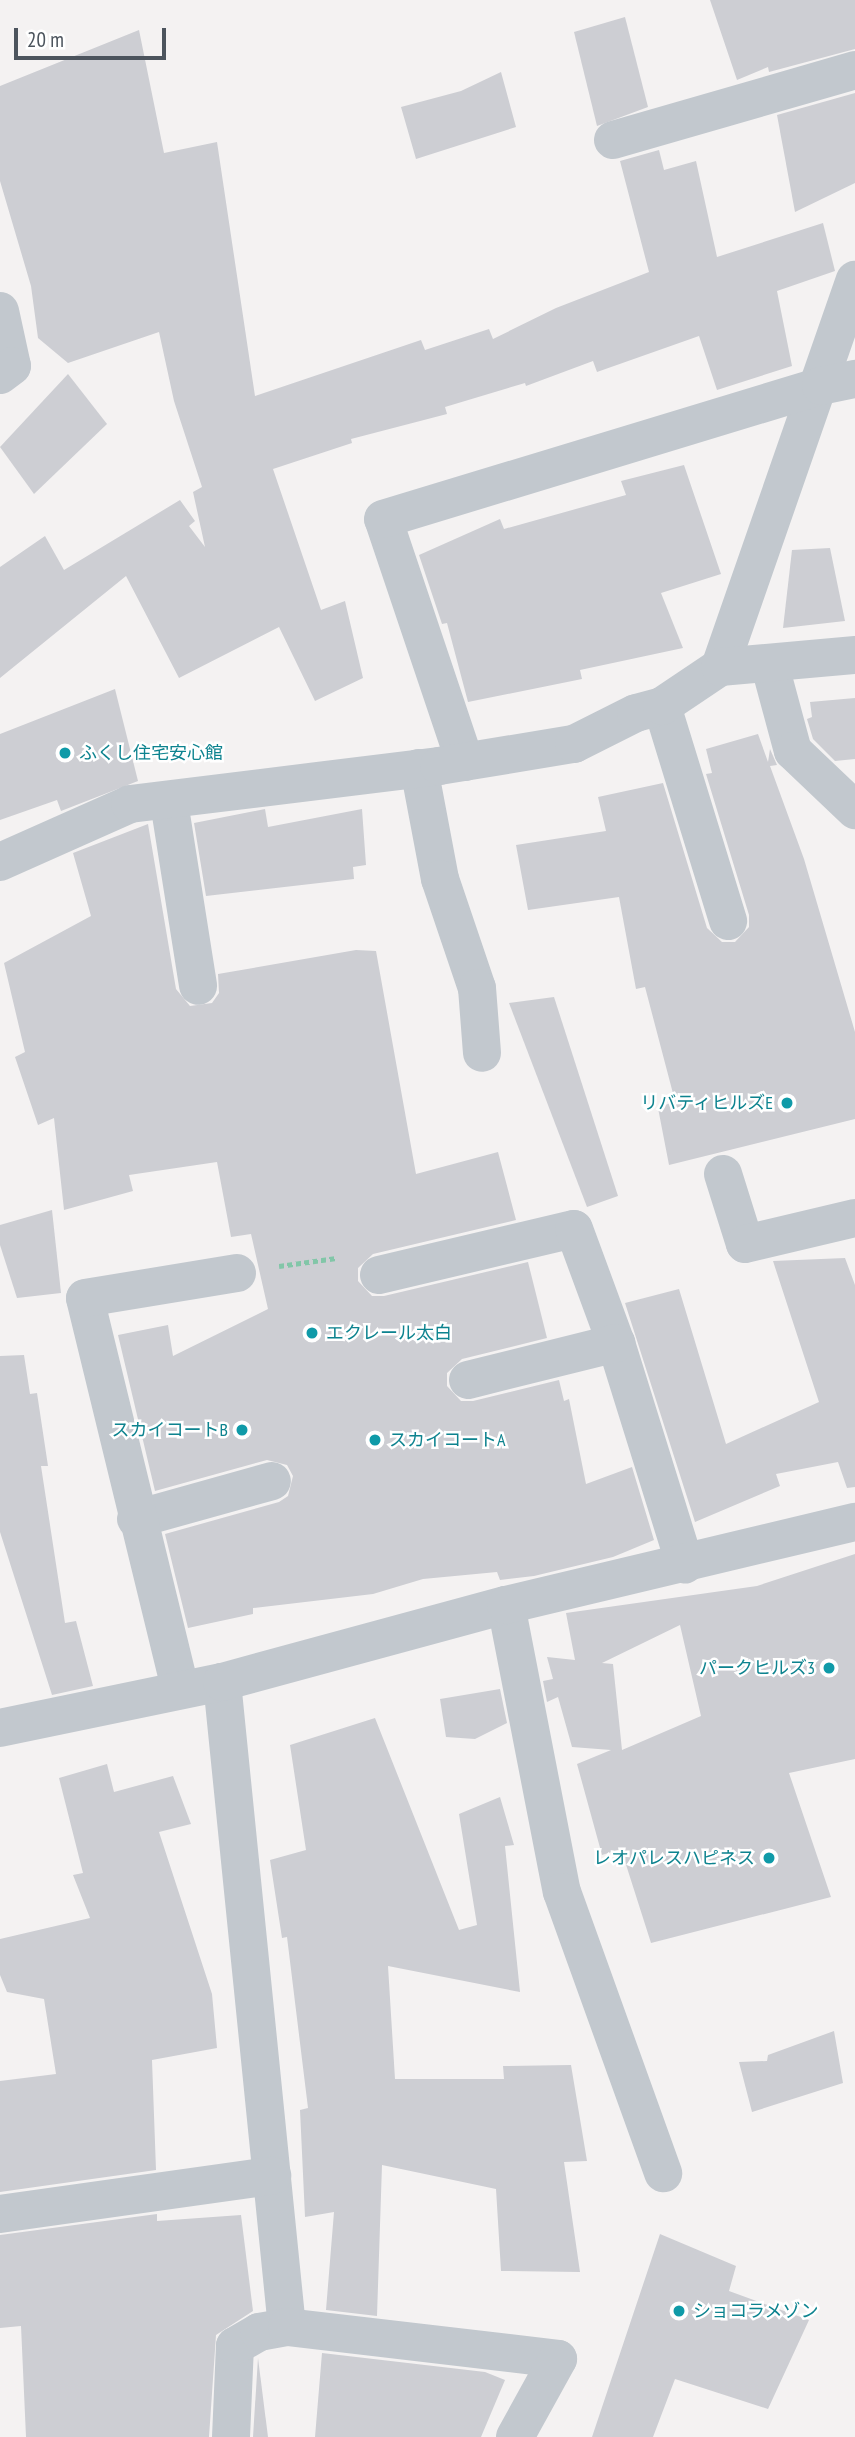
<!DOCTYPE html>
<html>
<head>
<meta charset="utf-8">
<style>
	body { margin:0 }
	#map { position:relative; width:855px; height:2437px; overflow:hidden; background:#f4f2f2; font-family:"PT Sans Narrow","Noto Sans JP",sans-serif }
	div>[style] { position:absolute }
	.building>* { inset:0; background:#cdced3 }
	.path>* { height:4.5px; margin-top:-2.25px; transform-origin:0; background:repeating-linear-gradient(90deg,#82c6a8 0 5px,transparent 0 8.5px) }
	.street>* { height:38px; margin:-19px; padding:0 19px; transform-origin:19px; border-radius:19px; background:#c2c8ce }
	.dots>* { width:19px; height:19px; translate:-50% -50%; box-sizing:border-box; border:4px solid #fff; border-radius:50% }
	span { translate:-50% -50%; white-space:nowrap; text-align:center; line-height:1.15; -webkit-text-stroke:5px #fff; paint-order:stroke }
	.culture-label { font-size:18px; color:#0d838f }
	.left { translate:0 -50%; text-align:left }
	.right { translate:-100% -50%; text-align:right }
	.scale { position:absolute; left:14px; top:28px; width:152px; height:32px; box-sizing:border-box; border:4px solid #4c545d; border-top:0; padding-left:9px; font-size:21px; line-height:24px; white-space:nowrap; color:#4c545d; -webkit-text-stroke:5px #fff; paint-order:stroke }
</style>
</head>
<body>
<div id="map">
	<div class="building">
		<i style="clip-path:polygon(710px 0,855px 0,855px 49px,769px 72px,768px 67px,737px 80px)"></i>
		<i style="clip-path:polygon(625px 17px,648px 107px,597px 126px,574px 32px)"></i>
		<i style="clip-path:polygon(139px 30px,164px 153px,217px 142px,255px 396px,421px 340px,425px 350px,489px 329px,493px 339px,556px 308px,649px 272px,620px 161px,659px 150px,664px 170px,696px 161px,717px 257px,823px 223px,835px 271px,777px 291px,792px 366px,717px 390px,699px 336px,597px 372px,593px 361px,526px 386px,525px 383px,445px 407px,447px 414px,351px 439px,352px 443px,273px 469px,321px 610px,345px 601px,363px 678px,315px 701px,279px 627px,179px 678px,126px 576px,0 678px,0 567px,45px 536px,64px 570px,180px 500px,195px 521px,189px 526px,205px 547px,193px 492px,202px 487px,174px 401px,159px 332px,68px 363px,38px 338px,31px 286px,0 181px,0 86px)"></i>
		<i style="clip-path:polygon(501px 72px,516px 127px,416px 159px,401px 107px,461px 91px)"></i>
		<i style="clip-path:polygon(855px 93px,855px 183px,795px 212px,777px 115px)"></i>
		<i style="clip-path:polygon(68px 374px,107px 424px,34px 494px,0 447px)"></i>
		<i style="clip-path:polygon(684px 465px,721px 574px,661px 593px,683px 648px,580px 670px,582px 679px,468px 702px,447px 623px,442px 624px,419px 555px,500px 519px,504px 529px,626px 495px,621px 481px)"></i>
		<i style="clip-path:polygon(830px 548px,845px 621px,783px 628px,792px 550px)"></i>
		<i style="clip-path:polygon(115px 689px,138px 781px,61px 811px,57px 800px,0 820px,0 734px)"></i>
		<i style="clip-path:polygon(855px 698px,855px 759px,835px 761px,813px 739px,807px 719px,812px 717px,810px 702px)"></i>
		<i style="clip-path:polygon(758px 734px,768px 762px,770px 749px,777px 765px,770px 766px,804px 859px,855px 1032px,855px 1119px,669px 1165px,658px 1108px,675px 1101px,645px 987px,636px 989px,619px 897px,528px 910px,516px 845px,606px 831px,598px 797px,663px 783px,707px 928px,722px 942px,735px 942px,749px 927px,749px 915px,706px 774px,712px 773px,706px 749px)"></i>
		<i style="clip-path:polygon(265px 809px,268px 827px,362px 809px,366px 865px,353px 867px,354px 879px,206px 896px,194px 823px)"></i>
		<i style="clip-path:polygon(148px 824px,176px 989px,190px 1006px,212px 1003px,219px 993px,218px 974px,356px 950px,376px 951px,416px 1174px,498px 1152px,516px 1220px,373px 1254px,358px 1268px,358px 1281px,372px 1296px,384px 1296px,528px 1262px,547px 1338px,462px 1359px,447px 1373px,447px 1386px,461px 1401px,473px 1401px,559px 1380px,564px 1401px,569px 1399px,586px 1484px,632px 1467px,654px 1540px,613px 1557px,534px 1576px,500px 1580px,497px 1572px,423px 1579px,373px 1594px,253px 1608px,253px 1614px,188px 1628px,165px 1534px,279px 1502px,288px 1496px,293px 1476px,287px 1465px,267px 1460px,155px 1491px,118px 1335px,168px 1325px,173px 1356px,268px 1309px,251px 1234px,231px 1237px,217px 1162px,129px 1175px,133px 1191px,64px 1210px,54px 1118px,38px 1125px,15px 1057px,25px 1052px,4px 963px,91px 916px,73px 853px)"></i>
		<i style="clip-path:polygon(554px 997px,618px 1196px,587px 1207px,509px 1003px)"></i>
		<i style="clip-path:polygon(52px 1210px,61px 1293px,17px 1298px,0 1245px,0 1225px)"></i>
		<i style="clip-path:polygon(845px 1258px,855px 1285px,855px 1487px,847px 1488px,838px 1462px,776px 1474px,780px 1486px,695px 1522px,625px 1303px,679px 1289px,726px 1444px,819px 1402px,773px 1261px)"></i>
		<i style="clip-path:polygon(24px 1355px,30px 1394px,37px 1393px,48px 1466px,41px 1466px,65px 1623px,76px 1621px,93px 1686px,52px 1695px,0 1532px,0 1356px)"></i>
		<i style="clip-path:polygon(evenodd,855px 1554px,855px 1759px,789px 1773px,831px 1897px,651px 1943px,621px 1849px,602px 1855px,577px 1764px,611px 1750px,572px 1747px,558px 1697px,547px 1702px,543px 1681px,553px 1679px,547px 1657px,575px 1660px,566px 1613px,757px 1586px,855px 1554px,680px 1625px,701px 1716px,622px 1750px,613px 1664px,602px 1663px,680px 1625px)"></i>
		<i style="clip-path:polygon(500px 1689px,507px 1723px,475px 1739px,446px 1737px,440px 1699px)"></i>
		<i style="clip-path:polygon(375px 1718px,459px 1930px,477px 1925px,459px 1814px,500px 1797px,514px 1845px,505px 1846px,520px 1992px,388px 1966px,395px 2079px,504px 2079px,503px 2066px,571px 2065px,587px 2161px,564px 2162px,580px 2272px,501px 2271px,496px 2189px,382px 2165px,377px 2316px,326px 2310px,334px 2212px,305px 2217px,300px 2110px,308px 2108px,287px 1937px,282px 1938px,270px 1860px,306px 1850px,290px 1745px)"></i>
		<i style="clip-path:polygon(107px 1764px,114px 1792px,173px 1776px,191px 1824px,159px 1832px,212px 1994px,217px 2048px,152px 2060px,156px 2170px,0 2192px,0 2081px,56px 2074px,44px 1999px,7px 1992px,0 1975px,0 1939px,90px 1918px,73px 1875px,83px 1873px,59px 1778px)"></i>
		<i style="clip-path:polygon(834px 2031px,843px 2083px,752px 2112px,739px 2062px,767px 2061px,768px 2055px)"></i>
		<i style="clip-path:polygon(157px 2214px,157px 2221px,241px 2215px,253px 2311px,216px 2335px,209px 2437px,26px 2437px,21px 2326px,0 2328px,0 2235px)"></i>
		<i style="clip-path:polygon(660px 2234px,736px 2266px,729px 2291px,809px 2320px,768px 2409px,675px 2379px,653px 2437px,592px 2437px)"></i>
		<i style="clip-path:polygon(322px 2353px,485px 2372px,505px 2380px,481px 2437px,315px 2437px)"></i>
		<i style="clip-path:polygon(258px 2358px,268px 2437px,253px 2437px)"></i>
	</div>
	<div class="path">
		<i style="left:279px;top:1266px;width:58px;rotate:-8deg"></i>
	</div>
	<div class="street">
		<i style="left:613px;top:140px;width:252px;rotate:-16.1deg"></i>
		<i style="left:0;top:311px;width:56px;rotate:77.7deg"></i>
		<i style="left:12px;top:366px;width:15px;rotate:143deg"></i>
		<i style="left:770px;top:666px;width:88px;rotate:74.9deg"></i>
		<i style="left:793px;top:751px;width:86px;rotate:43.6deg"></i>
		<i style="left:720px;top:667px;width:410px;rotate:-70.8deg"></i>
		<i style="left:662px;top:706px;width:225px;rotate:72.9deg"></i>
		<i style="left:465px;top:762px;width:256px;rotate:-108.6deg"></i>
		<i style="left:383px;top:519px;width:458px;rotate:-16.9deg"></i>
		<i style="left:821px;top:386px;width:35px;rotate:-12deg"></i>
		<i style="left:419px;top:768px;width:113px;rotate:79.3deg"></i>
		<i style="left:440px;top:879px;width:115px;rotate:71.3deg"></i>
		<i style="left:477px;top:988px;width:65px;rotate:85.6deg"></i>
		<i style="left:169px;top:802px;width:186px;rotate:81deg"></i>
		<i style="left:0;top:862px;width:142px;rotate:-24deg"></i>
		<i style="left:130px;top:804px;width:311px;rotate:-7deg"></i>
		<i style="left:439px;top:766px;width:137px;rotate:-9.3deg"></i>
		<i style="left:574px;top:744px;width:69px;rotate:-26.6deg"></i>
		<i style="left:636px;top:713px;width:27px;rotate:-15deg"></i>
		<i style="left:662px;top:706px;width:70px;rotate:-33.9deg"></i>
		<i style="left:720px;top:667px;width:136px;rotate:-5.1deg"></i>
		<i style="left:723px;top:1174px;width:73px;rotate:72.6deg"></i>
		<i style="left:745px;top:1244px;width:113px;rotate:-13.3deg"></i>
		<i style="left:379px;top:1275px;width:200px;rotate:-13.3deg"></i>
		<i style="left:574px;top:1229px;width:121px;rotate:69.8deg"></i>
		<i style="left:616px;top:1343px;width:232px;rotate:72.7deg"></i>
		<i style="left:468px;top:1380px;width:153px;rotate:-14deg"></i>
		<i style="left:136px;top:1519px;width:141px;rotate:-15.6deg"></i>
		<i style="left:506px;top:1605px;width:292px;rotate:79deg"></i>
		<i style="left:562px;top:1892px;width:299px;rotate:70.2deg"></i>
		<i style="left:222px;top:1682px;width:648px;rotate:84.25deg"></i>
		<i style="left:180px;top:1688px;width:401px;rotate:-103.7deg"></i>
		<i style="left:85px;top:1298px;width:154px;rotate:-9.3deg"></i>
		<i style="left:0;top:1728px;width:227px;rotate:-11.7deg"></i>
		<i style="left:222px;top:1682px;width:294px;rotate:-15.2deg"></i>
		<i style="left:506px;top:1605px;width:359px;rotate:-13.4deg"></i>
		<i style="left:0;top:2214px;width:275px;rotate:-8deg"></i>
		<i style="left:231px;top:2437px;width:91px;rotate:-87.5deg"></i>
		<i style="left:235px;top:2346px;width:28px;rotate:-30deg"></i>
		<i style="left:259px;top:2332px;width:28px;rotate:-10deg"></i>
		<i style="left:287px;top:2327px;width:273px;rotate:6.7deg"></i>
		<i style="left:558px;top:2359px;width:89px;rotate:118.9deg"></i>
	</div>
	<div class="dots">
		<i style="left:65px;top:753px;background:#0f9aa8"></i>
		<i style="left:787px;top:1103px;background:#0f9aa8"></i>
		<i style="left:312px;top:1333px;background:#0f9aa8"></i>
		<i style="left:242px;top:1430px;background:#0f9aa8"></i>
		<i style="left:375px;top:1440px;background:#0f9aa8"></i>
		<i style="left:829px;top:1668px;background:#0f9aa8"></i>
		<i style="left:769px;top:1858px;background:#0f9aa8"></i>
		<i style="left:679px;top:2311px;background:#0f9aa8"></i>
	</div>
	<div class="culture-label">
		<span class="left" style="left:79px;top:753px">ふくし住宅安心館</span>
		<span class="right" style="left:773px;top:1103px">リバティヒルズE</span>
		<span class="left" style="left:326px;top:1333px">エクレール太白</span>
		<span class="right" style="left:228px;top:1430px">スカイコートB</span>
		<span class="left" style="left:389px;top:1440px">スカイコートA</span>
		<span class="right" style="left:815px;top:1668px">パークヒルズ3</span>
		<span class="right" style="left:755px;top:1858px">レオパレスハピネス</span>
		<span class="left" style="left:693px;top:2311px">ショコラメゾン</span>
	</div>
	<div class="scale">20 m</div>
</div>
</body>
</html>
